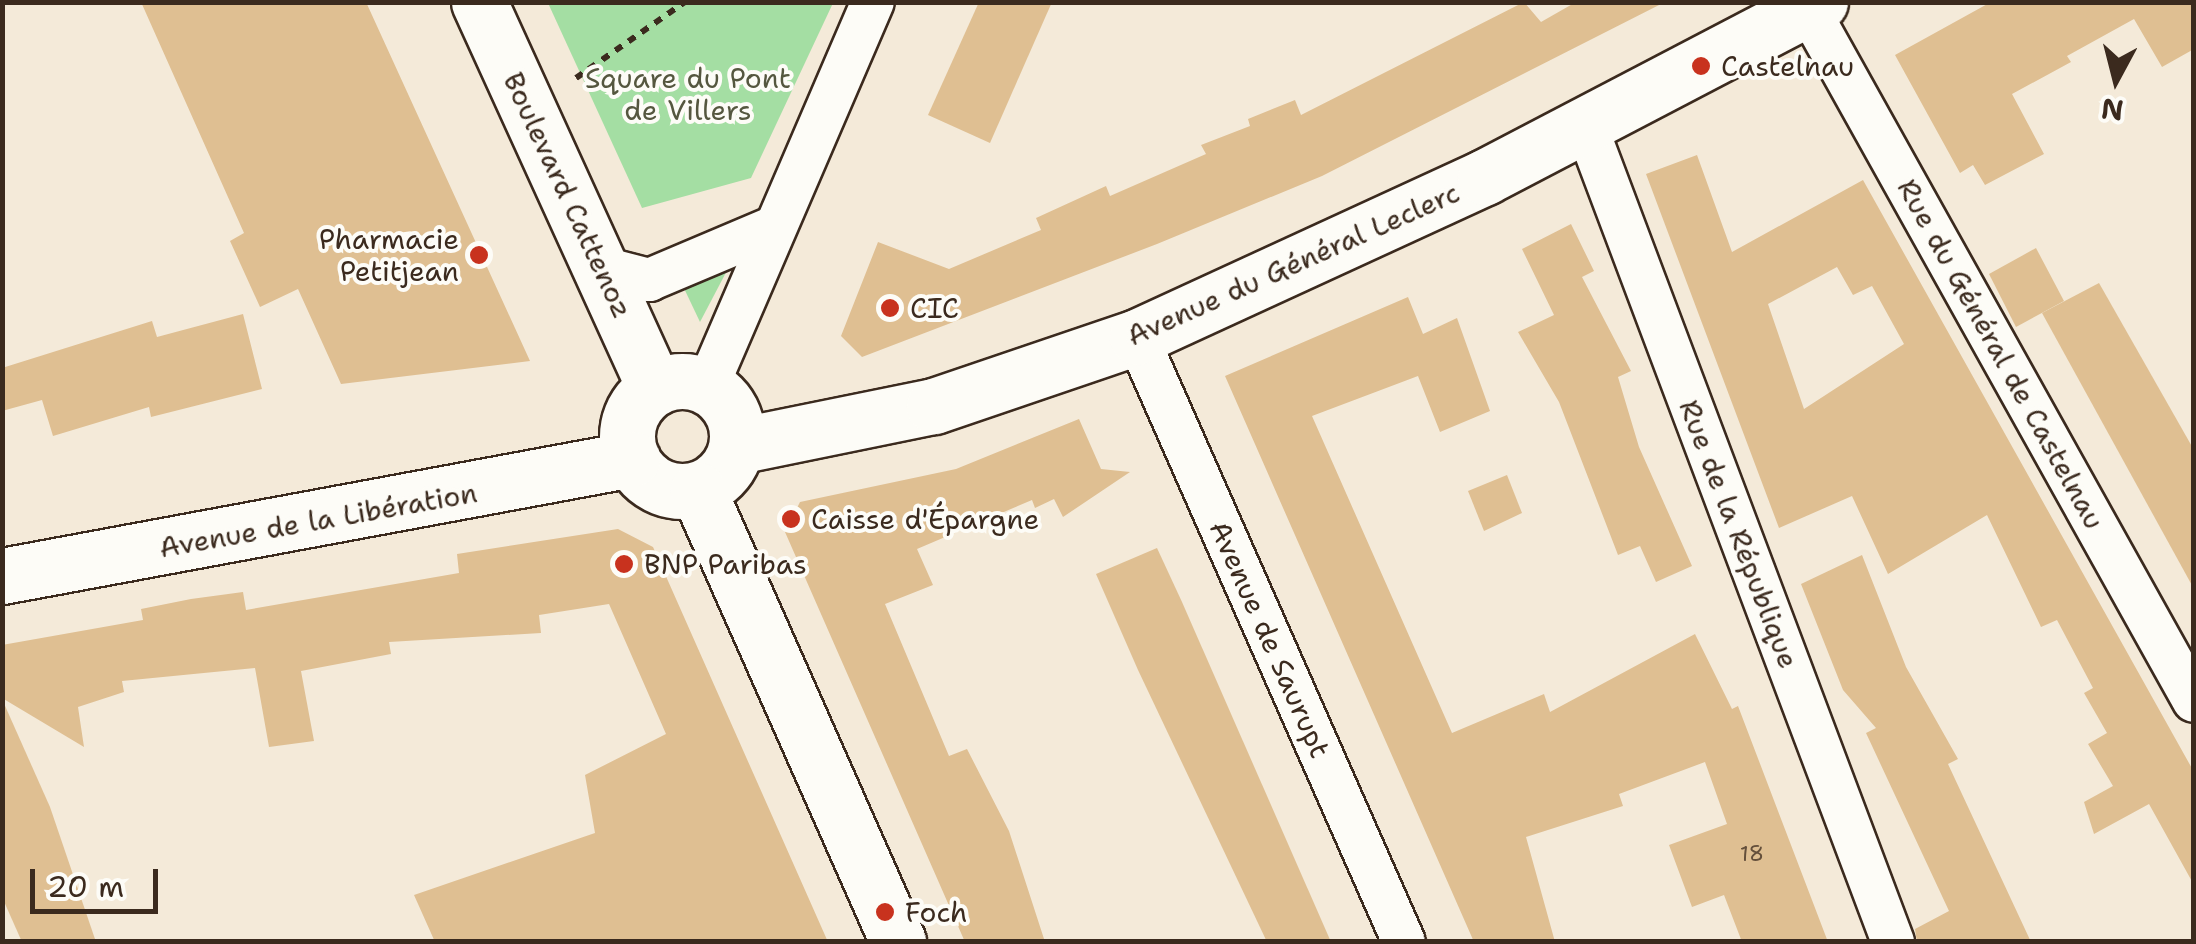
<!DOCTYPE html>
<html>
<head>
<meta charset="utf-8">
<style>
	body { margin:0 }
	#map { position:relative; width:2196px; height:944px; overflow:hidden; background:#f4ead9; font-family:"Shantell Sans",sans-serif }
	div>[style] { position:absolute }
	.green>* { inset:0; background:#a4dea3 }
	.building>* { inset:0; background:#dfbf92 }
	.path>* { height:6px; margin-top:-3px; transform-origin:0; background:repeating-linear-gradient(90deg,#3b2a1e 0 8px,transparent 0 16px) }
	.roads { filter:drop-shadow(2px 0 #3b2a1e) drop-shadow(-2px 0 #3b2a1e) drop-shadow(0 2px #3b2a1e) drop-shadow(0 -2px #3b2a1e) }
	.street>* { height:42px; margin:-21px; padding:0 21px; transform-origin:21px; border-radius:21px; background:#fdfcf7 }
	.secondary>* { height:55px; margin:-27.5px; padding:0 27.5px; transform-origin:27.5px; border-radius:27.5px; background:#fdfcf7 }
	.secondary>.ring { margin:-27.5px; padding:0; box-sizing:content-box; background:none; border:55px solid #fdfcf7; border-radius:50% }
	.dots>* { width:28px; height:28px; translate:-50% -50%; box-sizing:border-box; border:5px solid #fdfcf7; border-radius:50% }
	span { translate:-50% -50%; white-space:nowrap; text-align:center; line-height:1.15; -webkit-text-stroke:8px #fdfcf7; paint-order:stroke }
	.number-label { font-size:22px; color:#644f3b }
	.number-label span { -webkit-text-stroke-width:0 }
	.poi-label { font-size:28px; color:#3b2a1e }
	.left { translate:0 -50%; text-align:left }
	.right { translate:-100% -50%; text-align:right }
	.park-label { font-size:28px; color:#55573f }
	.street-label { font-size:28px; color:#3b2a1e }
	.frame { position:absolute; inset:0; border:5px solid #3b2a1e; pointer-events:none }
	.north { position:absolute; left:2066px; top:30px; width:100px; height:100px; -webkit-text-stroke:8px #fdfcf7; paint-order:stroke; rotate:187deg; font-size:28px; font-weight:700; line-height:40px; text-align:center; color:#3b2a1e }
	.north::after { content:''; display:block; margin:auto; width:35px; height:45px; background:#3b2a1e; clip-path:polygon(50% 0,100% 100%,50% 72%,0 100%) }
	.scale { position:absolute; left:30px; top:869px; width:128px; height:45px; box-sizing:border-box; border:5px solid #3b2a1e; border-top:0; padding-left:12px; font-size:30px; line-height:35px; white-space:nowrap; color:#3b2a1e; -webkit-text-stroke:8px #fdfcf7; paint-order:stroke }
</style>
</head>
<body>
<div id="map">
	<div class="green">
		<i style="clip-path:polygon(548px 3px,833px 3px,751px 178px,642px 208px)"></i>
		<i style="clip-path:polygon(732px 261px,700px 322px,681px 282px)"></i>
	</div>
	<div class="building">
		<i style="clip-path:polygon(141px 2px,366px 2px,530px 361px,341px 384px,298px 289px,260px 307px,230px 241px,244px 233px)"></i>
		<i style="clip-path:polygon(979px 2px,1052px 2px,990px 143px,928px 115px)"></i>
		<i style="clip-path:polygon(1524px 2px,1541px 22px,1576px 2px,1665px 2px,1322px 176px,1157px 244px,862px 357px,841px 336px,878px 242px,949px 269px,1041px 230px,1036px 218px,1106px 186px,1110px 196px,1206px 154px,1201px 145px,1250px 126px,1248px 119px,1295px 100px,1301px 115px)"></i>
		<i style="clip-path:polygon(1991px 2px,2194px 2px,2194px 49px,2162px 67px,2134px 19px,2067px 56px,2071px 62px,2012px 94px,2044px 154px,1985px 185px,1973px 165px,1960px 173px,1895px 55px)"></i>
		<i style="clip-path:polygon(evenodd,1697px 155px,1732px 252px,1863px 180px,2194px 772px,2194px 885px,2149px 804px,2094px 834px,2084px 802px,2113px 786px,2088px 744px,2107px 733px,2084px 693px,2093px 688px,2057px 620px,2041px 627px,1987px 515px,1888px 574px,1852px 496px,1779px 528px,1646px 174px,1697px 155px,1837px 267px,1853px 295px,1872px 286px,1904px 344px,1804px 409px,1768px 304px,1837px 267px)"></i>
		<i style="clip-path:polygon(1571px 224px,1594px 271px,1582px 277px,1631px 371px,1618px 377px,1639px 447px,1692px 566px,1656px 582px,1640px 546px,1618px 555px,1559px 402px,1518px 332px,1554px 315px,1522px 249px)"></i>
		<i style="clip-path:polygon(2036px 248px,2064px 301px,2016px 327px,1989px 274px)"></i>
		<i style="clip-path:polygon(2099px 283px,2194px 450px,2194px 589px,2042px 313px)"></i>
		<i style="clip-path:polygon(1408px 297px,1423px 334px,1457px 318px,1490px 411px,1440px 432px,1418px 376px,1312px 416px,1452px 733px,1544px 694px,1550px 712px,1695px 634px,1732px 709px,1738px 706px,1828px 942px,1742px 942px,1724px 895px,1692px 907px,1669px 845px,1727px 824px,1705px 762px,1619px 794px,1623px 806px,1526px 837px,1555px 942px,1474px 942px,1225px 376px)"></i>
		<i style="clip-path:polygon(243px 314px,262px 389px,151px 417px,149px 407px,53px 436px,42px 400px,2px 411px,2px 368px,152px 321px,157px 337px)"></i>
		<i style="clip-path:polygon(1079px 419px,1101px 469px,1130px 472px,1063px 517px,1054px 499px,1035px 508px,1032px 500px,917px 549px,933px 585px,885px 604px,949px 756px,967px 749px,1009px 831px,1045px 942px,965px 942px,785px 532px,800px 502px,956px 469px)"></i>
		<i style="clip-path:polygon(1507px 475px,1522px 513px,1484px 531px,1468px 491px)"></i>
		<i style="clip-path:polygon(618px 529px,653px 547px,828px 942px,435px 942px,414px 895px,595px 833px,585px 775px,666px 734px,609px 604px,539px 615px,541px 633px,389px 642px,391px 654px,301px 671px,314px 741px,269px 747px,255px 668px,122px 681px,124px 692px,78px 707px,84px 747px,2px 698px,2px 645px,143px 620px,141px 609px,191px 599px,243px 592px,246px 610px,459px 573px,457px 554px)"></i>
		<i style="clip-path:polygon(1157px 548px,1182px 602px,1331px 942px,1267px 942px,1138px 670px,1096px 574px)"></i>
		<i style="clip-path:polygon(1862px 555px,1906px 667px,1958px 759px,1948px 764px,2031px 942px,1917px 942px,1915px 929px,1949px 911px,1866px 733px,1876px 728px,1843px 690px,1801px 584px)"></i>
		<i style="clip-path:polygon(2px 699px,50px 807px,96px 942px,22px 942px,2px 897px)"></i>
	</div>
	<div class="path">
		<i style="left:576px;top:78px;width:133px;rotate:-34.9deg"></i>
	</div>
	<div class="roads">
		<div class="street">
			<i style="left:1808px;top:9px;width:792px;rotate:60.85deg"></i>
			<i style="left:1586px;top:126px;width:872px;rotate:69.38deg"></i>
			<i style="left:603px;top:268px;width:48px;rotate:14.6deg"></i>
			<i style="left:649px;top:280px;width:134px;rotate:-22.9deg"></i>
			<i style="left:1137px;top:337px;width:661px;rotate:66.19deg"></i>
			<i style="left:707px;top:387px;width:419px;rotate:-66.7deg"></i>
		</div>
		<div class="secondary">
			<i style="left:479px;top:2px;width:424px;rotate:65.5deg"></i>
			<i class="ring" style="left:627px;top:381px;width:55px;height:55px"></i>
			<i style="left:737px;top:446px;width:201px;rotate:-11.5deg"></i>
			<i style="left:934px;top:406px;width:214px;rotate:-18.8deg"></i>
			<i style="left:1137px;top:337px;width:383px;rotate:-24.7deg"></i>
			<i style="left:1485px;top:177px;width:378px;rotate:-27.6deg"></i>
			<i style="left:698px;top:490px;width:494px;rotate:66.1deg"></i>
			<i style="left:2px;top:576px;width:641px;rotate:-10.52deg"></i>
		</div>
	</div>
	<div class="dots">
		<i style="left:1701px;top:66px;background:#c8321e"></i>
		<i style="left:479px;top:255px;background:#c8321e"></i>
		<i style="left:890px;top:308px;background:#c8321e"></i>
		<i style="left:791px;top:519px;background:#c8321e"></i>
		<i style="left:624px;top:564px;background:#c8321e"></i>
		<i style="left:885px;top:912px;background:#c8321e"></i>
	</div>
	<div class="number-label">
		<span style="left:1752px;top:854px">18</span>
	</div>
	<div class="poi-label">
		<span class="left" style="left:1721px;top:66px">Castelnau</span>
		<span class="right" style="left:459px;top:255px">Pharmacie<br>Petitjean</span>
		<span class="left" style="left:910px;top:308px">CIC</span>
		<span class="left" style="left:811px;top:519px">Caisse d'Épargne</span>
		<span class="left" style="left:644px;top:564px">BNP Paribas</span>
		<span class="left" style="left:905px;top:912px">Foch</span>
	</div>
	<div class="park-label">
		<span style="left:688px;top:94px">Square du Pont<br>de Villers</span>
	</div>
	<div class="street-label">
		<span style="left:568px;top:195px;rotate:65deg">Boulevard Cattenoz</span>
		<span style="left:1293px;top:264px;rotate:-24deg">Avenue du Général Leclerc</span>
		<span style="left:2001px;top:354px;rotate:61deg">Rue du Général de Castelnau</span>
		<span style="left:318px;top:520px;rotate:-10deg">Avenue de la Libération</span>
		<span style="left:1739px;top:534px;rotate:69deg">Rue de la République</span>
		<span style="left:1270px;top:639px;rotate:66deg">Avenue de Saurupt</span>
	</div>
	<div class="frame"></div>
	<div class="north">N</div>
	<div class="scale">20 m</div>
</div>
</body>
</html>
